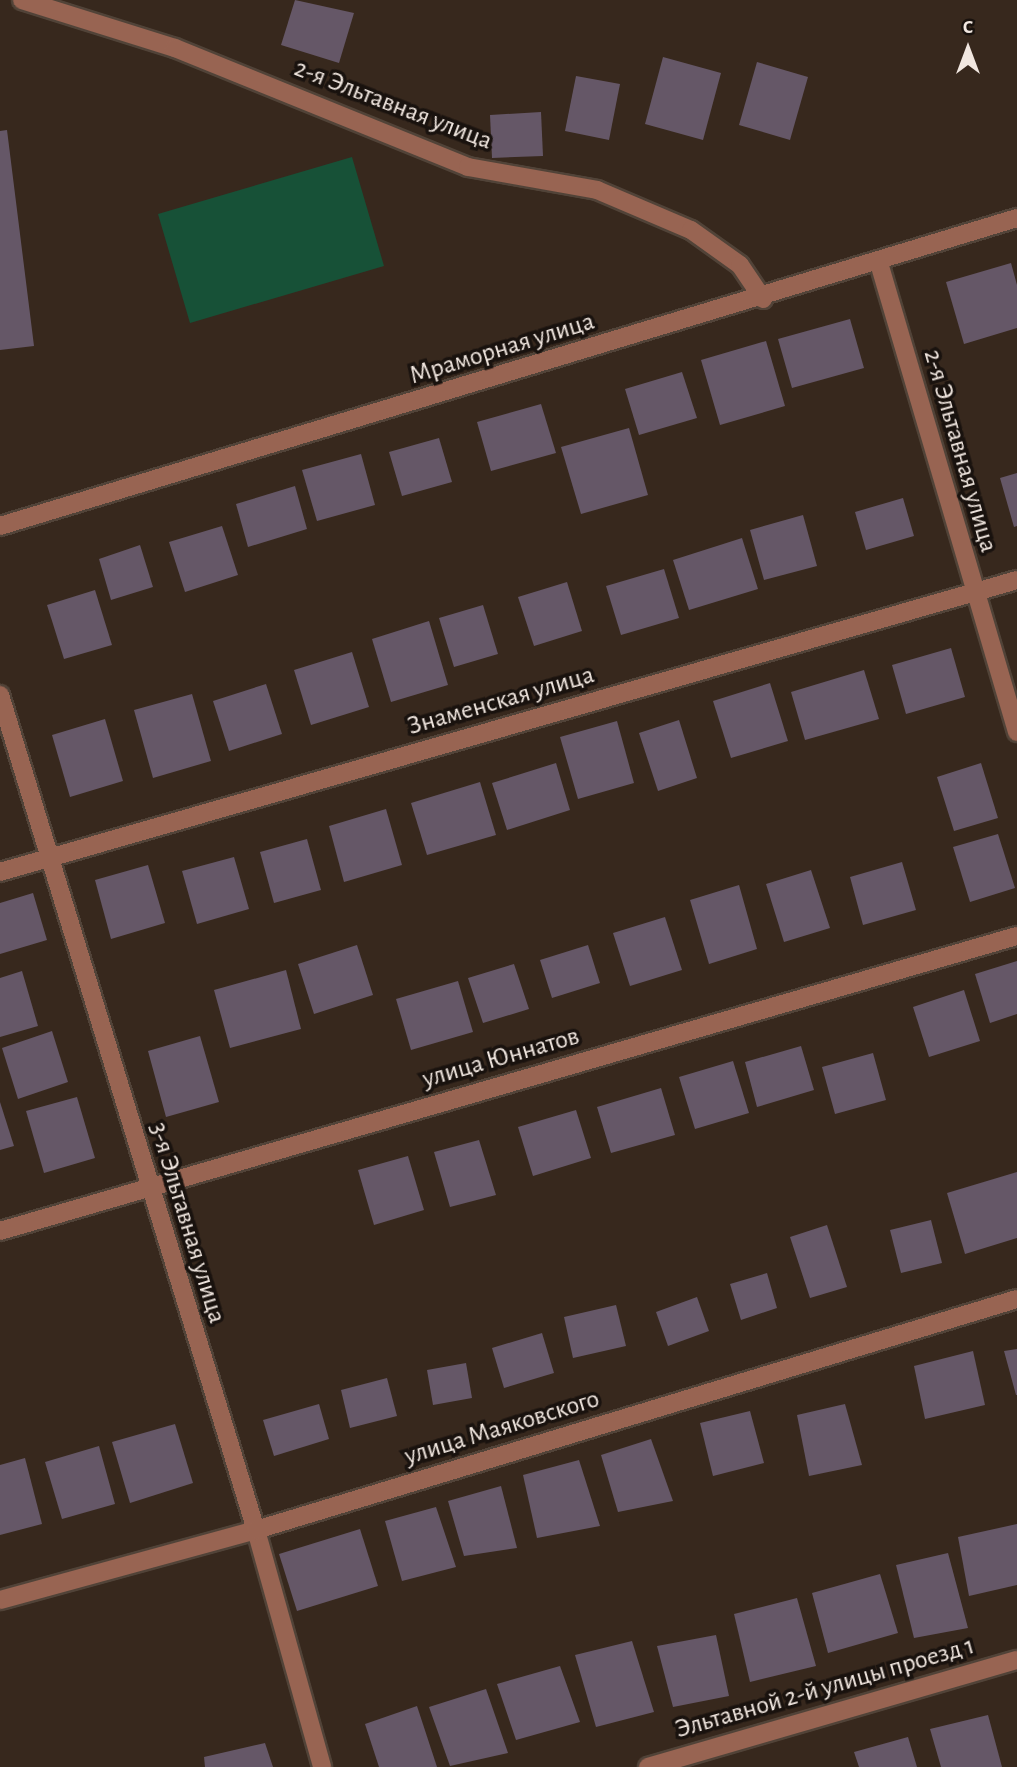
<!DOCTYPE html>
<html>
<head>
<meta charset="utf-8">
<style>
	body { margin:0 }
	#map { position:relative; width:1017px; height:1767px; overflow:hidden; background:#37281d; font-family:"Alegreya Sans",sans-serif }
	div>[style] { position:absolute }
	.green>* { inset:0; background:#175137 }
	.building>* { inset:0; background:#655767 }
	.roads { filter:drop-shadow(2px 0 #514338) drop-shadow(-2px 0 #514338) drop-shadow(0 2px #514338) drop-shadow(0 -2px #514338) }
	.minor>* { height:18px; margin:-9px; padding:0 9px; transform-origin:9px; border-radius:9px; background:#986452 }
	span { translate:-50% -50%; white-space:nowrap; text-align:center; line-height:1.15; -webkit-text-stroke:7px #19120e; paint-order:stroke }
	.street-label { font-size:26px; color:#f1e7e0 }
	.north { position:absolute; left:933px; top:14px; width:70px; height:70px; -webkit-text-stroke:5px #19120e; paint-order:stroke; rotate:0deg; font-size:19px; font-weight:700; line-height:28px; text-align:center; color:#f1e7e0 }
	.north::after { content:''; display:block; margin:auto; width:24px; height:32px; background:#f1e7e0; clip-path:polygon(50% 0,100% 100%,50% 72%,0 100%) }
</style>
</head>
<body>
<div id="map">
	<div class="green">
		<i style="clip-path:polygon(352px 157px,384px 266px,190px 323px,158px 214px)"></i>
	</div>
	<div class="building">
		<i style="clip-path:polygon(295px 0,354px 13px,339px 63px,281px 45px)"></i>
		<i style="clip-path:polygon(663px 57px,721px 73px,703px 140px,645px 124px)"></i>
		<i style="clip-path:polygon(757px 62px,808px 77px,790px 140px,739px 125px)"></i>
		<i style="clip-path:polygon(576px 76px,620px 84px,609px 140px,565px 131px)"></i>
		<i style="clip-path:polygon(541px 112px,543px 156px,492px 158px,490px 115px)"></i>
		<i style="clip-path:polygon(7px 130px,34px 346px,0 350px,0 131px)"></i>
		<i style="clip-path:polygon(1011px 263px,1017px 285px,1017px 328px,964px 344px,946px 282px)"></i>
		<i style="clip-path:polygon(850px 319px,864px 368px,792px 388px,778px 339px)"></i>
		<i style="clip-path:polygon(766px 341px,785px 406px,720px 425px,701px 360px)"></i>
		<i style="clip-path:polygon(682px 372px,697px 418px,639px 435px,625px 389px)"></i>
		<i style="clip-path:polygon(541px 404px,556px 453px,491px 471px,477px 422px)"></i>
		<i style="clip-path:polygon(629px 428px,648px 495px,581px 514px,561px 447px)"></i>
		<i style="clip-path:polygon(439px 438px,452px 482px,402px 496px,389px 452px)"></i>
		<i style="clip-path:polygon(361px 454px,375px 505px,317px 521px,302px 470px)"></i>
		<i style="clip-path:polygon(1017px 473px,1017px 526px,1014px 527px,1000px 478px)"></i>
		<i style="clip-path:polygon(295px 486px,307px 529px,248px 547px,236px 504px)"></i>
		<i style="clip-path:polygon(903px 498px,914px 536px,866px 550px,855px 512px)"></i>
		<i style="clip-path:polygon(803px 515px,817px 566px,764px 580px,750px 530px)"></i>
		<i style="clip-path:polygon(222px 526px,238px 575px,185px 592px,169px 542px)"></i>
		<i style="clip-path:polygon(742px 538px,758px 589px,689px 610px,673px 560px)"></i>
		<i style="clip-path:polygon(140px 545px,153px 587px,111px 600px,99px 559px)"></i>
		<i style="clip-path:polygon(664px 569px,679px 618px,621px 635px,606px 586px)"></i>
		<i style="clip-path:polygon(567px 582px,582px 631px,534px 646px,518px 597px)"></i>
		<i style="clip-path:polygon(95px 590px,112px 645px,64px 659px,47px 605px)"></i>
		<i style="clip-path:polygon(483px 605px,498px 654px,454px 667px,439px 618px)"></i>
		<i style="clip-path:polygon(429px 621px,448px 685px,391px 702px,372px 639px)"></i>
		<i style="clip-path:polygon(951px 648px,965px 697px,906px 714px,892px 665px)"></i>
		<i style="clip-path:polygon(352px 652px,369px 707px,311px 725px,294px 670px)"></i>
		<i style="clip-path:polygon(864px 670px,879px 719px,805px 740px,791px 692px)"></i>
		<i style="clip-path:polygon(770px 683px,788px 741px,731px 758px,713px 701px)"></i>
		<i style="clip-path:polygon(266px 684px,282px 734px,229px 751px,213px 701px)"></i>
		<i style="clip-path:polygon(192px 694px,211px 761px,153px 778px,134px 710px)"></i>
		<i style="clip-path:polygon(105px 719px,123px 781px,70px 797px,52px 735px)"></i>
		<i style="clip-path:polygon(679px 720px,697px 778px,658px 791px,639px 733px)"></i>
		<i style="clip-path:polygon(617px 721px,634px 783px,578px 799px,560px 737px)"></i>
		<i style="clip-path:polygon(556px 763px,570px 810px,507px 830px,492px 783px)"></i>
		<i style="clip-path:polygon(981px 763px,998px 818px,954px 831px,937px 777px)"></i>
		<i style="clip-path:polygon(480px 782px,496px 835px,427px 855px,411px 803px)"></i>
		<i style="clip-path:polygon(386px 809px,402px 865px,344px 882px,329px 826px)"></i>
		<i style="clip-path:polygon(998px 834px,1015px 888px,970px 902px,953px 847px)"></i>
		<i style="clip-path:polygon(307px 839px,321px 890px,274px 903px,260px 852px)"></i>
		<i style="clip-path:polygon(234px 857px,249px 909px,197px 924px,182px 871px)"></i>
		<i style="clip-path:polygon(902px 862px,916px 910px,863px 925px,850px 877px)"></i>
		<i style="clip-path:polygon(148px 865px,165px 923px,111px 939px,95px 880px)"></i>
		<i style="clip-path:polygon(811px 870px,830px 928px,784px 942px,766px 884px)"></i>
		<i style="clip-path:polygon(739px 885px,757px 949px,709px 964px,690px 900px)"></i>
		<i style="clip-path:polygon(33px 893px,47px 940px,0 954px,0 903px)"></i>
		<i style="clip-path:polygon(665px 917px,682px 970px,630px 986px,613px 933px)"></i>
		<i style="clip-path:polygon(357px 945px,373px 995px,314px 1014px,298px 964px)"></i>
		<i style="clip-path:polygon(588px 945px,600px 983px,552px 998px,540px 960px)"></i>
		<i style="clip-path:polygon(1017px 961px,1017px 1014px,990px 1023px,975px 974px)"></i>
		<i style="clip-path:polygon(514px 964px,529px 1009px,483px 1023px,468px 978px)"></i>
		<i style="clip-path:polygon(286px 970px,301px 1029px,230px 1048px,214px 990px)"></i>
		<i style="clip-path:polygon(22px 971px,38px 1026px,0 1037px,0 978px)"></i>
		<i style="clip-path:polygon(458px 981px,473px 1032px,411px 1050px,396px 999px)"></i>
		<i style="clip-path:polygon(964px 990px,980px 1041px,929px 1057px,913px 1007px)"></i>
		<i style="clip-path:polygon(52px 1031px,68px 1082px,18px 1099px,2px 1048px)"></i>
		<i style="clip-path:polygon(200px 1036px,219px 1102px,166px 1117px,148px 1051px)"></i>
		<i style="clip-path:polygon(801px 1046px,814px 1090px,757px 1107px,745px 1062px)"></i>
		<i style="clip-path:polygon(873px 1053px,886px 1100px,835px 1114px,822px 1067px)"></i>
		<i style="clip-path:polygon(733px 1061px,749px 1113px,695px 1129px,679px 1077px)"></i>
		<i style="clip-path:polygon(661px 1088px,675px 1135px,611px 1153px,597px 1107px)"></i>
		<i style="clip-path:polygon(77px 1097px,95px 1158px,44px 1173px,26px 1111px)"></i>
		<i style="clip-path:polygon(0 1102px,14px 1146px,0 1150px)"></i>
		<i style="clip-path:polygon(576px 1110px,591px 1158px,533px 1176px,518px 1127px)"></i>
		<i style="clip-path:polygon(479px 1140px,496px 1195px,450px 1207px,434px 1152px)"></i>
		<i style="clip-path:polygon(408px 1156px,424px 1210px,374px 1225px,358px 1170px)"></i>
		<i style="clip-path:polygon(1017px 1172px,1017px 1238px,965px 1254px,947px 1193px)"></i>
		<i style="clip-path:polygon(931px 1220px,942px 1263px,901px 1273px,890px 1230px)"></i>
		<i style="clip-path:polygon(827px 1225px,847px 1287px,810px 1298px,790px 1237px)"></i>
		<i style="clip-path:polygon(767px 1273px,777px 1308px,741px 1320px,730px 1284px)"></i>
		<i style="clip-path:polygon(697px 1297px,709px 1331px,668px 1346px,656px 1312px)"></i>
		<i style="clip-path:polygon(616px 1305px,626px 1346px,573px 1358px,564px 1317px)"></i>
		<i style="clip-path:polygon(542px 1333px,554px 1373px,504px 1388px,492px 1348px)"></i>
		<i style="clip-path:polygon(1017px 1349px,1017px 1395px,1016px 1395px,1004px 1351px)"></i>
		<i style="clip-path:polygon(973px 1351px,985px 1405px,925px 1419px,914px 1366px)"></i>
		<i style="clip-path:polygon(466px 1363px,472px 1398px,433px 1405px,427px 1370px)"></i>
		<i style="clip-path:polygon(387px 1378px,397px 1416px,350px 1428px,341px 1390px)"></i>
		<i style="clip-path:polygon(319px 1404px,329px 1439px,274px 1456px,263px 1420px)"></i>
		<i style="clip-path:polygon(845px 1404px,862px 1465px,809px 1476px,797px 1415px)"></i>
		<i style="clip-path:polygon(750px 1411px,764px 1463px,713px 1476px,700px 1423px)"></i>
		<i style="clip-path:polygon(175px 1424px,193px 1483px,130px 1503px,112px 1442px)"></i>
		<i style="clip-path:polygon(651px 1439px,673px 1501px,618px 1512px,601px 1455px)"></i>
		<i style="clip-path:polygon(99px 1446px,115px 1504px,62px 1519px,45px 1462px)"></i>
		<i style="clip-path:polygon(25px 1458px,42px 1524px,0 1535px,0 1465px)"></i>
		<i style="clip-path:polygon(579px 1460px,600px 1526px,537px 1538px,523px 1475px)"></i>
		<i style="clip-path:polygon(501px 1486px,517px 1548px,464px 1556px,448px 1501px)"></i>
		<i style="clip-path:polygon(436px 1507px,456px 1567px,402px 1581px,385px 1521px)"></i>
		<i style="clip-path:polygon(1017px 1524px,1017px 1585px,969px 1596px,958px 1537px)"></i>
		<i style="clip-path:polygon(360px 1529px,378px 1586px,297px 1611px,279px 1554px)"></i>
		<i style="clip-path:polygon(948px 1553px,968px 1628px,914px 1638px,896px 1565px)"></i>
		<i style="clip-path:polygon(880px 1574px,898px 1633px,828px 1653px,812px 1593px)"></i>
		<i style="clip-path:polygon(797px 1598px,816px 1666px,750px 1682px,734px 1614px)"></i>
		<i style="clip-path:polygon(716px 1635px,729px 1696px,673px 1707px,657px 1646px)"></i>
		<i style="clip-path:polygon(632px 1641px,654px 1712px,596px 1727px,575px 1655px)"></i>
		<i style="clip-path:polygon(560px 1666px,580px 1722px,516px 1740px,497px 1684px)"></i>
		<i style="clip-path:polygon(486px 1689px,508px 1753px,450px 1766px,429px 1707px)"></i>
		<i style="clip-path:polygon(417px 1706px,437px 1767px,379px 1767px,365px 1724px)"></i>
		<i style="clip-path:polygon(988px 1715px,1002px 1767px,941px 1767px,930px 1729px)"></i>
		<i style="clip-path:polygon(908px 1737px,917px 1767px,859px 1767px,854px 1752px)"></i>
		<i style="clip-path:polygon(265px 1743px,273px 1767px,205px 1767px,204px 1757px)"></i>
	</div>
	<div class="roads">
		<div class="minor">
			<i style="left:22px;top:0;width:160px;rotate:17.4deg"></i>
			<i style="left:175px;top:48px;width:316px;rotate:22.1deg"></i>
			<i style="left:468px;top:167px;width:131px;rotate:10.1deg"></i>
			<i style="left:597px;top:190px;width:102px;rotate:23.1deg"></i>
			<i style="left:691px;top:230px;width:60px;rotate:35.5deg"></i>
			<i style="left:740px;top:265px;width:41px;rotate:55.9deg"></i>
			<i style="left:879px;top:263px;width:489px;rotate:73.6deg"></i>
			<i style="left:0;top:526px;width:1063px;rotate:-16.85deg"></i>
			<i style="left:0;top:695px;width:873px;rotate:72.96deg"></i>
			<i style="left:256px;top:1530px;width:246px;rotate:74.4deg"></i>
			<i style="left:0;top:872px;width:1058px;rotate:-16.02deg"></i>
			<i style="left:0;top:1231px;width:1059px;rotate:-16.18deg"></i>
			<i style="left:0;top:1600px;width:265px;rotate:-15.3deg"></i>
			<i style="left:256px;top:1530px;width:795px;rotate:-16.89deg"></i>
			<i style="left:648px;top:1767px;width:384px;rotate:-16.2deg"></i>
		</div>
	</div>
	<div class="street-label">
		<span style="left:393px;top:105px;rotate:21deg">2-я Эльтавная улица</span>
		<span style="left:502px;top:349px;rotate:-17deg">Мраморная улица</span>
		<span style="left:960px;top:451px;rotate:74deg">2-я Эльтавная улица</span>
		<span style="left:501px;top:701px;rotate:-16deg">Знаменская улица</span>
		<span style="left:501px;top:1058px;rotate:-16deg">улица Юннатов</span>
		<span style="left:187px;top:1223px;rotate:73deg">3-я Эльтавная улица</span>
		<span style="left:502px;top:1428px;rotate:-17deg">улица Маяковского</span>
		<span style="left:825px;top:1688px;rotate:-16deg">Эльтавной 2-й улицы проезд 1</span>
	</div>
	<div class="north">С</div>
</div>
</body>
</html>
